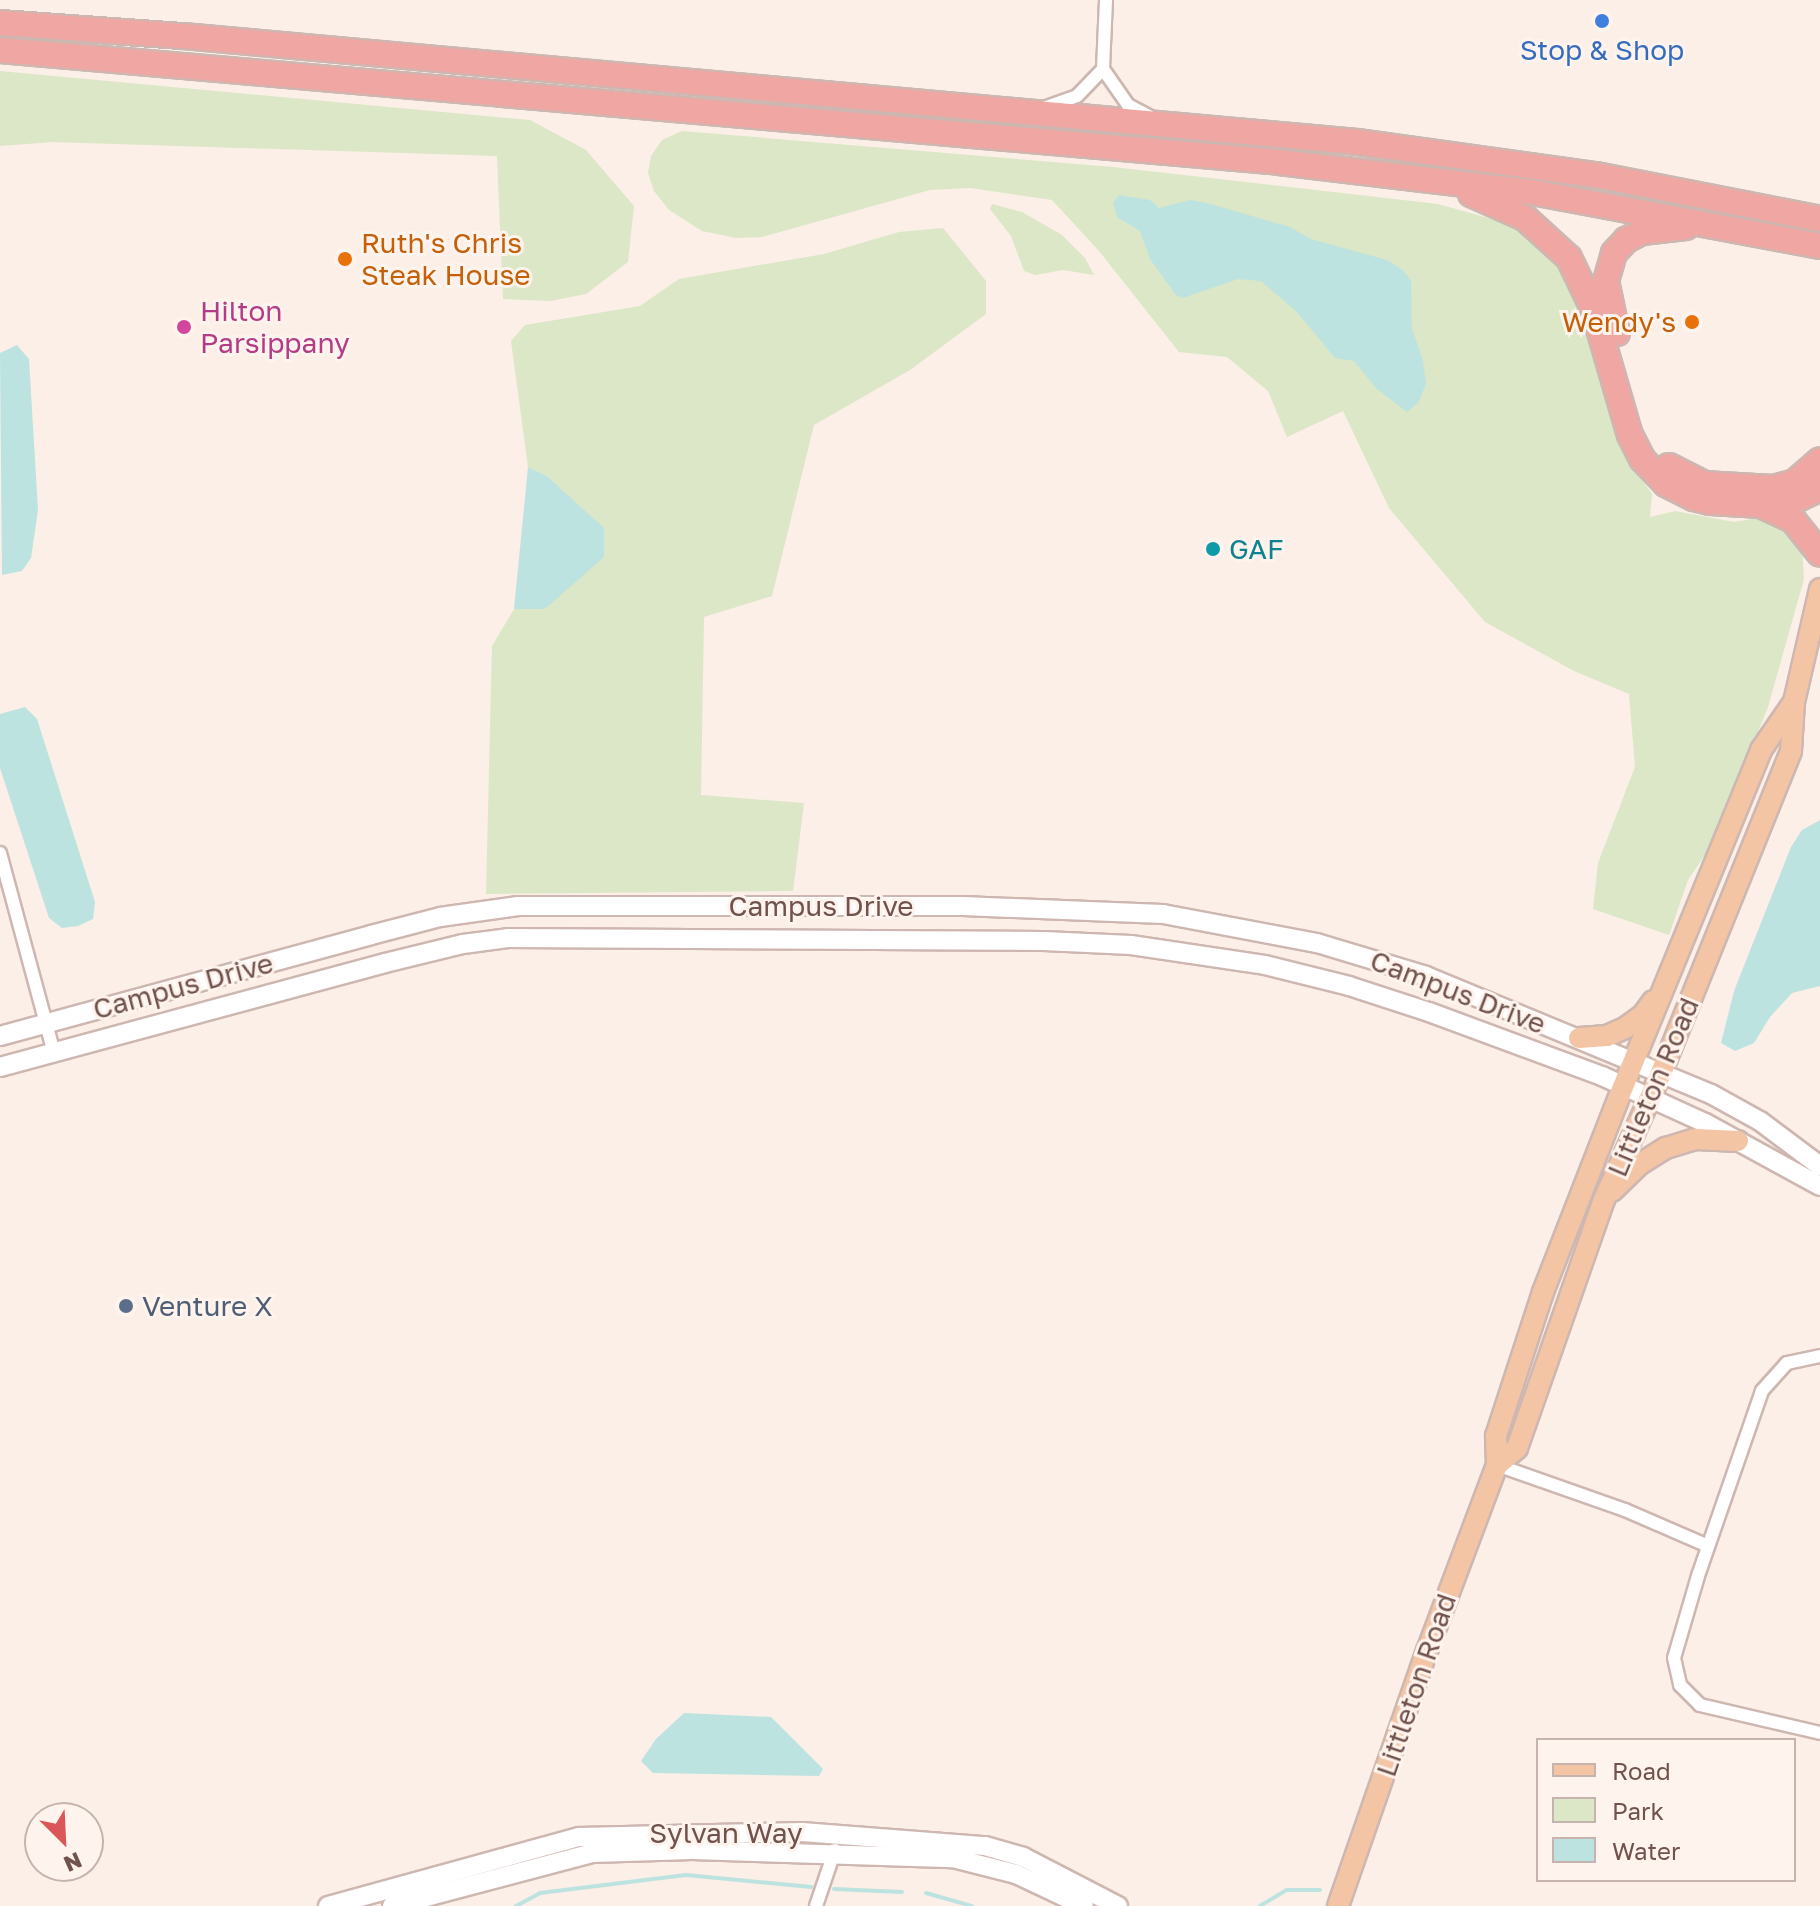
<!DOCTYPE html>
<html>
<head>
<meta charset="utf-8">
<style>
	body { margin:0 }
	#map { position:relative; width:1820px; height:1906px; overflow:hidden; background:#fbefe7; font-family:"Golos Text",sans-serif }
	div>[style] { position:absolute }
	.green>* { inset:0; background:#dbe7c6 }
	.water>* { inset:0; background:#bde3e0 }
	.stream>* { height:4px; margin:-2px; padding:0 2px; transform-origin:2px; border-radius:2px; background:#bde3e0 }
	.roads { filter:drop-shadow(2px 0 #ceb7b1) drop-shadow(-2px 0 #ceb7b1) drop-shadow(0 2px #ceb7b1) drop-shadow(0 -2px #ceb7b1) }
	.street>* { height:12px; margin:-6px; padding:0 6px; transform-origin:6px; border-radius:6px; background:#fff }
	.secondary>* { height:18px; margin:-9px; padding:0 9px; transform-origin:9px; border-radius:9px; background:#fff }
	.primary>* { height:20px; margin:-10px; padding:0 10px; transform-origin:10px; border-radius:10px; background:#f4c5a5 }
	.highway>* { height:24px; margin:-12px; padding:0 12px; transform-origin:12px; border-radius:12px; background:#f0a6a3 }
	.dots>* { width:22px; height:22px; translate:-50% -50%; box-sizing:border-box; border:4px solid #fef3ed; border-radius:50% }
	span { translate:-50% -50%; white-space:nowrap; text-align:center; line-height:1.15; -webkit-text-stroke:6px #fef3ed; paint-order:stroke }
	.shop-label { font-size:28px; color:#366cbe }
	.food-label { font-size:28px; color:#c56008 }
	.left { translate:0 -50%; text-align:left }
	.right { translate:-100% -50%; text-align:right }
	.hotel-label { font-size:28px; color:#b23c85 }
	.culture-label { font-size:28px; color:#0d838f }
	.street-label { font-size:28px; color:#72524d }
	.service-label { font-size:28px; color:#4e5e75 }
	.legend { position:absolute; left:1536px; top:1738px; width:260px; height:144px; box-sizing:border-box; background:#fef3ed; border:2px solid #c6b3ad; margin:0; padding:10px 14px; list-style:none; font-size:24px; color:#72524d }
	.legend li { display:flex; align-items:center; gap:16px; height:40px }
	.legend b { width:40px; border:2px solid #c6b3ad }
	.north { position:absolute; left:24px; top:1802px; width:80px; height:80px; box-sizing:border-box; background:#fef3ed; border:2px solid #c6b3ad; border-radius:50%; rotate:156deg; font-size:22px; font-weight:700; line-height:32px; text-align:center; color:#72524d }
	.north::after { content:''; display:block; margin:auto; width:28px; height:36px; background:#db5656; clip-path:polygon(50% 0,100% 100%,50% 72%,0 100%) }
</style>
</head>
<body>
<div id="map">
	<div class="green">
		<i style="clip-path:polygon(0 71px,530px 120px,586px 150px,634px 206px,628px 262px,586px 294px,550px 301px,503px 299px,497px 156px,53px 142px,0 146px)"></i>
		<i style="clip-path:polygon(682px 131px,1113px 167px,1438px 204px,1517px 226px,1558px 265px,1587px 320px,1624px 454px,1652px 494px,1650px 517px,1675px 511px,1734px 522px,1764px 517px,1802px 542px,1804px 579px,1768px 707px,1713px 843px,1688px 880px,1669px 935px,1593px 909px,1598px 863px,1635px 767px,1629px 694px,1574px 671px,1485px 622px,1389px 508px,1343px 411px,1287px 437px,1268px 391px,1227px 357px,1179px 352px,1099px 251px,1052px 200px,970px 188px,930px 190px,762px 237px,736px 238px,702px 231px,669px 210px,654px 191px,648px 173px,651px 156px,662px 140px)"></i>
		<i style="clip-path:polygon(992px 204px,1022px 212px,1062px 235px,1085px 258px,1094px 275px,1063px 270px,1035px 275px,1024px 271px,1011px 236px,990px 209px)"></i>
		<i style="clip-path:polygon(943px 228px,986px 281px,986px 314px,910px 370px,814px 425px,772px 596px,704px 617px,701px 795px,804px 803px,793px 891px,486px 894px,492px 646px,514px 609px,546px 609px,603px 528px,547px 476px,528px 467px,511px 341px,525px 325px,640px 306px,679px 279px,824px 254px,899px 232px)"></i>
	</div>
	<div class="water">
		<i style="clip-path:polygon(1119px 195px,1150px 200px,1159px 208px,1190px 200px,1207px 203px,1290px 227px,1311px 239px,1387px 260px,1403px 270px,1411px 281px,1412px 328px,1423px 361px,1426px 384px,1418px 403px,1407px 412px,1376px 388px,1354px 361px,1335px 358px,1297px 312px,1261px 281px,1238px 279px,1183px 298px,1176px 295px,1150px 259px,1140px 231px,1117px 217px,1113px 203px)"></i>
		<i style="clip-path:polygon(17px 345px,29px 359px,38px 510px,31px 558px,22px 571px,2px 575px,0 353px)"></i>
		<i style="clip-path:polygon(528px 467px,547px 476px,604px 528px,604px 557px,545px 609px,514px 609px)"></i>
		<i style="clip-path:polygon(25px 707px,37px 719px,95px 902px,93px 919px,78px 926px,62px 928px,49px 918px,0 768px,0 714px)"></i>
		<i style="clip-path:polygon(1820px 820px,1820px 986px,1792px 993px,1770px 1017px,1754px 1043px,1735px 1051px,1721px 1043px,1734px 991px,1791px 847px,1802px 830px)"></i>
		<i style="clip-path:polygon(684px 1713px,771px 1717px,823px 1769px,819px 1776px,653px 1773px,641px 1761px,656px 1739px)"></i>
	</div>
	<div class="stream">
		<i style="left:834px;top:1889px;width:68px;rotate:2.5deg"></i>
		<i style="left:926px;top:1893px;width:48px;rotate:15.8deg"></i>
		<i style="left:516px;top:1906px;width:27px;rotate:-28deg"></i>
		<i style="left:540px;top:1893px;width:147px;rotate:-7deg"></i>
		<i style="left:686px;top:1875px;width:126px;rotate:5.5deg"></i>
		<i style="left:1260px;top:1906px;width:31px;rotate:-31deg"></i>
		<i style="left:1287px;top:1890px;width:33px"></i>
	</div>
	<div class="roads">
		<div class="street">
			<i style="left:1106px;top:0;width:69px;rotate:92.5deg"></i>
			<i style="left:1103px;top:69px;width:44px;rotate:55.2deg"></i>
			<i style="left:1128px;top:105px;width:24px;rotate:28deg"></i>
			<i style="left:1044px;top:108px;width:35px;rotate:-20deg"></i>
			<i style="left:1077px;top:96px;width:37px;rotate:-46deg"></i>
			<i style="left:0;top:853px;width:207px;rotate:74.9deg"></i>
			<i style="left:1820px;top:1356px;width:34px;rotate:168deg"></i>
			<i style="left:1787px;top:1363px;width:38px;rotate:132deg"></i>
			<i style="left:1762px;top:1391px;width:196px;rotate:109.1deg"></i>
			<i style="left:1698px;top:1576px;width:85px;rotate:106.3deg"></i>
			<i style="left:1674px;top:1658px;width:28px;rotate:77deg"></i>
			<i style="left:1680px;top:1685px;width:28px;rotate:45deg"></i>
			<i style="left:1700px;top:1705px;width:123px;rotate:13.1deg"></i>
			<i style="left:1497px;top:1465px;width:136px;rotate:19.4deg"></i>
			<i style="left:1625px;top:1510px;width:90px;rotate:23.4deg"></i>
			<i style="left:816px;top:1906px;width:59px;rotate:-71.3deg"></i>
		</div>
		<div class="secondary">
			<i style="left:0;top:1036px;width:385px;rotate:-15.2deg"></i>
			<i style="left:371px;top:935px;width:71px;rotate:-14.6deg"></i>
			<i style="left:440px;top:917px;width:79px;rotate:-8deg"></i>
			<i style="left:518px;top:906px;width:445px"></i>
			<i style="left:963px;top:906px;width:200px;rotate:2.3deg"></i>
			<i style="left:1163px;top:914px;width:157px;rotate:10.7deg"></i>
			<i style="left:1317px;top:943px;width:114px;rotate:16.8deg"></i>
			<i style="left:1426px;top:976px;width:308px;rotate:22.5deg"></i>
			<i style="left:1711px;top:1094px;width:56px;rotate:28.9deg"></i>
			<i style="left:1760px;top:1121px;width:75px;rotate:36.9deg"></i>
			<i style="left:0;top:1067px;width:399px;rotate:-15.1deg"></i>
			<i style="left:385px;top:963px;width:80px;rotate:-13.7deg"></i>
			<i style="left:463px;top:944px;width:45px;rotate:-7.6deg"></i>
			<i style="left:508px;top:938px;width:536px;rotate:0.32deg"></i>
			<i style="left:1044px;top:941px;width:87px;rotate:2.6deg"></i>
			<i style="left:1131px;top:945px;width:135px;rotate:8.5deg"></i>
			<i style="left:1265px;top:965px;width:87px;rotate:14deg"></i>
			<i style="left:1349px;top:986px;width:84px;rotate:18deg"></i>
			<i style="left:1429px;top:1012px;width:184px;rotate:20.3deg"></i>
			<i style="left:1602px;top:1076px;width:113px;rotate:24.5deg"></i>
			<i style="left:1705px;top:1123px;width:131px;rotate:28.7deg"></i>
			<i style="left:328px;top:1906px;width:260px;rotate:-15.4deg"></i>
			<i style="left:579px;top:1837px;width:223px;rotate:-1.3deg"></i>
			<i style="left:802px;top:1832px;width:184px;rotate:4.4deg"></i>
			<i style="left:985px;top:1846px;width:40px;rotate:16deg"></i>
			<i style="left:1023px;top:1857px;width:107px;rotate:27.3deg"></i>
			<i style="left:392px;top:1906px;width:207px;rotate:-14.8deg"></i>
			<i style="left:592px;top:1853px;width:100px;rotate:-1.7deg"></i>
			<i style="left:692px;top:1850px;width:261px;rotate:1.8deg"></i>
			<i style="left:953px;top:1858px;width:65px;rotate:14.3deg"></i>
			<i style="left:1016px;top:1874px;width:75px;rotate:25.2deg"></i>
		</div>
		<div class="primary">
			<i style="left:1579px;top:1038px;width:28px;rotate:-4deg"></i>
			<i style="left:1607px;top:1036px;width:20px;rotate:-24deg"></i>
			<i style="left:1625px;top:1028px;width:22px;rotate:-36deg"></i>
			<i style="left:1643px;top:1015px;width:17px;rotate:-54deg"></i>
			<i style="left:1612px;top:1191px;width:39px;rotate:-44deg"></i>
			<i style="left:1640px;top:1164px;width:31px;rotate:-32deg"></i>
			<i style="left:1666px;top:1148px;width:31px;rotate:-17deg"></i>
			<i style="left:1696px;top:1139px;width:42px;rotate:2.7deg"></i>
			<i style="left:1497px;top:1465px;width:26px;rotate:-40deg"></i>
			<i style="left:1517px;top:1448px;width:263px;rotate:-70.7deg"></i>
			<i style="left:1604px;top:1200px;width:139px;rotate:-65.8deg"></i>
			<i style="left:1661px;top:1073px;width:347px;rotate:-68deg"></i>
			<i style="left:1791px;top:751px;width:49px;rotate:-86.5deg"></i>
			<i style="left:1794px;top:702px;width:116px;rotate:-77deg"></i>
			<i style="left:1338px;top:1906px;width:270px;rotate:-70.8deg"></i>
			<i style="left:1427px;top:1651px;width:199px;rotate:-69.4deg"></i>
			<i style="left:1497px;top:1465px;width:29px;rotate:-92deg"></i>
			<i style="left:1496px;top:1436px;width:151px;rotate:-71.9deg"></i>
			<i style="left:1543px;top:1292px;width:220px;rotate:-68.7deg"></i>
			<i style="left:1623px;top:1087px;width:364px;rotate:-67.7deg"></i>
			<i style="left:1761px;top:750px;width:58px;rotate:-55.5deg"></i>
		</div>
		<div class="highway">
			<i style="left:0;top:23px;width:183px;rotate:4.1deg"></i>
			<i style="left:183px;top:36px;width:1179px;rotate:5.16deg"></i>
			<i style="left:1357px;top:142px;width:241px;rotate:7.9deg"></i>
			<i style="left:1596px;top:175px;width:228px;rotate:11.1deg"></i>
			<i style="left:0;top:50px;width:1284px;rotate:5deg"></i>
			<i style="left:1279px;top:162px;width:255px;rotate:6.8deg"></i>
			<i style="left:1532px;top:192px;width:293px;rotate:10.6deg"></i>
			<i style="left:1471px;top:194px;width:59px;rotate:24deg"></i>
			<i style="left:1525px;top:218px;width:59px;rotate:42.3deg"></i>
			<i style="left:1569px;top:258px;width:55px;rotate:64.4deg"></i>
			<i style="left:1593px;top:308px;width:132px;rotate:73.8deg"></i>
			<i style="left:1630px;top:435px;width:27px;rotate:63deg"></i>
			<i style="left:1642px;top:459px;width:35px;rotate:46deg"></i>
			<i style="left:1666px;top:484px;width:31px;rotate:27deg"></i>
			<i style="left:1694px;top:498px;width:16px;rotate:14deg"></i>
			<i style="left:1710px;top:502px;width:51px;rotate:3.4deg"></i>
			<i style="left:1761px;top:505px;width:39px;rotate:-10deg"></i>
			<i style="left:1799px;top:498px;width:23px;rotate:-25deg"></i>
			<i style="left:1617px;top:333px;width:53px;rotate:-101.9deg"></i>
			<i style="left:1606px;top:281px;width:29px;rotate:-74deg"></i>
			<i style="left:1614px;top:253px;width:18px;rotate:-47deg"></i>
			<i style="left:1626px;top:240px;width:18px;rotate:-27deg"></i>
			<i style="left:1642px;top:232px;width:44px;rotate:-6.5deg"></i>
			<i style="left:1669px;top:466px;width:39px;rotate:27deg"></i>
			<i style="left:1704px;top:484px;width:69px;rotate:3.3deg"></i>
			<i style="left:1773px;top:488px;width:23px;rotate:-15deg"></i>
			<i style="left:1795px;top:482px;width:33px;rotate:-41deg"></i>
			<i style="left:1761px;top:505px;width:35px;rotate:25deg"></i>
			<i style="left:1793px;top:520px;width:43px;rotate:51.5deg"></i>
		</div>
	</div>
	<div class="dots">
		<i style="left:1602px;top:21px;background:#3f7fe0"></i>
		<i style="left:345px;top:259px;background:#e8710a"></i>
		<i style="left:1692px;top:322px;background:#e8710a"></i>
		<i style="left:184px;top:327px;background:#d1479c"></i>
		<i style="left:1213px;top:549px;background:#0f9aa8"></i>
		<i style="left:126px;top:1306px;background:#5c6f8a"></i>
	</div>
	<div class="shop-label">
		<span style="left:1602px;top:50px">Stop &amp; Shop</span>
	</div>
	<div class="food-label">
		<span class="left" style="left:361px;top:259px">Ruth's Chris<br>Steak House</span>
		<span class="right" style="left:1676px;top:322px">Wendy's</span>
	</div>
	<div class="hotel-label">
		<span class="left" style="left:200px;top:327px">Hilton<br>Parsippany</span>
	</div>
	<div class="culture-label">
		<span class="left" style="left:1229px;top:549px">GAF</span>
	</div>
	<div class="street-label">
		<span style="left:821px;top:906px">Campus Drive</span>
		<span style="left:183px;top:986px;rotate:-15deg">Campus Drive</span>
		<span style="left:1458px;top:992px;rotate:21deg">Campus Drive</span>
		<span style="left:1653px;top:1087px;rotate:-67deg">Littleton Road</span>
		<span style="left:1416px;top:1685px;rotate:-71deg">Littleton Road</span>
		<span style="left:726px;top:1833px">Sylvan Way</span>
	</div>
	<div class="service-label">
		<span class="left" style="left:142px;top:1306px">Venture X</span>
	</div>
	<ul class="legend">
	<li><b style="height:10px;background:#f4c5a5"></b>Road</li>
	<li><b style="height:22px;background:#dbe7c6"></b>Park</li>
	<li><b style="height:22px;background:#bde3e0"></b>Water</li>
	</ul>
	<div class="north">N</div>
</div>
</body>
</html>
